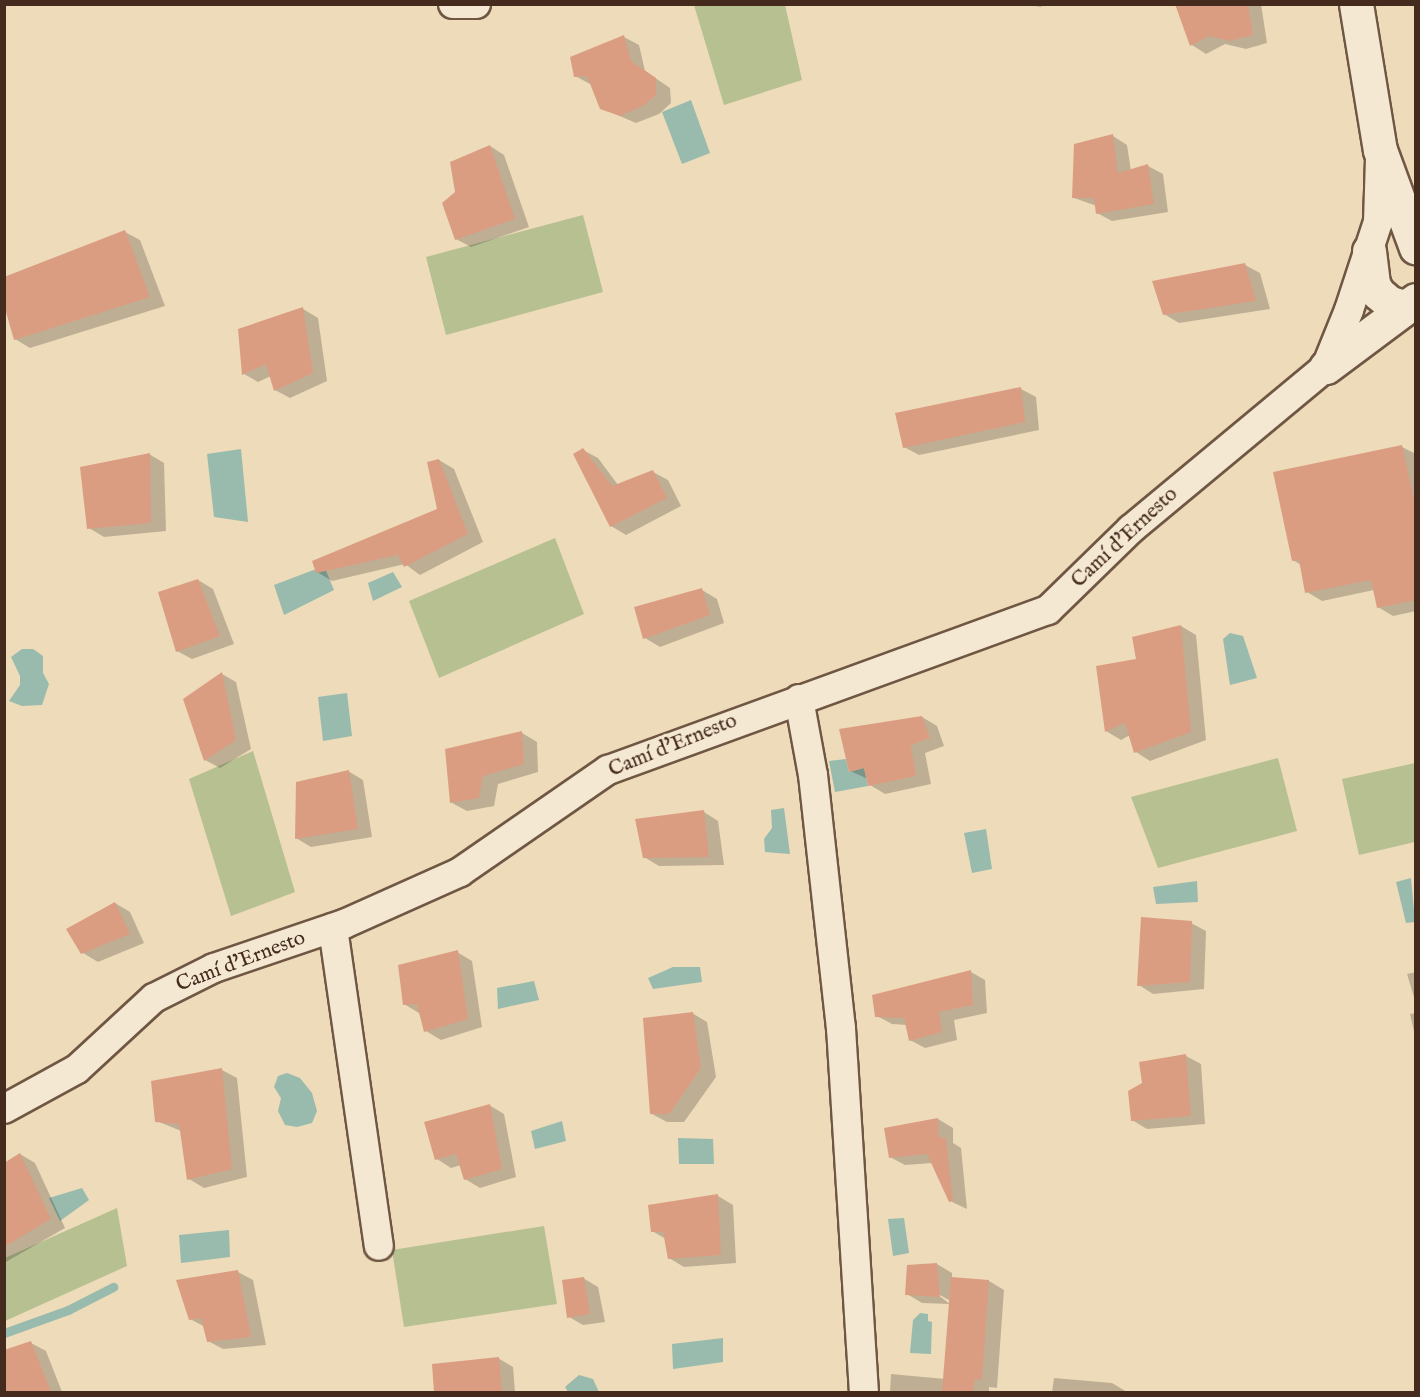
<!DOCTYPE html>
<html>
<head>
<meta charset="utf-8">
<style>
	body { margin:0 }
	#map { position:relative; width:1420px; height:1397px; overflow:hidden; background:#eedbb9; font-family:"IM FELL English",serif }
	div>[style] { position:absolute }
	.green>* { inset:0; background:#b7c090 }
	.water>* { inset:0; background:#99bbad }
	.shadow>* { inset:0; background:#0003 }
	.stream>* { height:9px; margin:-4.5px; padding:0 4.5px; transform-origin:4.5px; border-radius:4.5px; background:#99bbad }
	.building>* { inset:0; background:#db9d82 }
	.roads { filter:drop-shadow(2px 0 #6f5744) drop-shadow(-2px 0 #6f5744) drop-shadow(0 2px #6f5744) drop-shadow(0 -2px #6f5744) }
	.minor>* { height:28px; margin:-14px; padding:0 14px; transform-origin:14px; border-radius:14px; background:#f4e8d2 }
	.tertiary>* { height:33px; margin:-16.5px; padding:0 16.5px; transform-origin:16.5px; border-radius:16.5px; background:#f4e8d2 }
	span { translate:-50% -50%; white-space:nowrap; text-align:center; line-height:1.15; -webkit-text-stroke:6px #f4e8d2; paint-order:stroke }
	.street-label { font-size:21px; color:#452b1d }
	.frame { position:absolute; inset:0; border:6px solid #452b1d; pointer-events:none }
</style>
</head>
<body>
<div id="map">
	<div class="green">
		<i style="clip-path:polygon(694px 5px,785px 5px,802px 80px,724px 105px)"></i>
		<i style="clip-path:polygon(583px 215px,603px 292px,446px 335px,426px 257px)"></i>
		<i style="clip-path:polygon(555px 538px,584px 614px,439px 678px,409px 601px)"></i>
		<i style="clip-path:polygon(253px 751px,295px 892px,231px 916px,189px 779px)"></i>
		<i style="clip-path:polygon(1278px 758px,1297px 831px,1158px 868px,1131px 797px)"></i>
		<i style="clip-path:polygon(1415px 763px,1415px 842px,1359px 855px,1342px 779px)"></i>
		<i style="clip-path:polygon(117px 1208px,127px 1266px,5px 1321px,5px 1258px)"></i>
		<i style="clip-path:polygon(544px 1226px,557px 1304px,404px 1327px,392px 1250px)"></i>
	</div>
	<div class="water">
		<i style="clip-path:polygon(691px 100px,710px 153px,682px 164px,662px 112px)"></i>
		<i style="clip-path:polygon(241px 449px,248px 522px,214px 517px,207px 454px)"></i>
		<i style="clip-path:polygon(324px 566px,334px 590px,284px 615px,274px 585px)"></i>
		<i style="clip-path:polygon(393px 572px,402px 587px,373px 601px,368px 583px)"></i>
		<i style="clip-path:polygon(1230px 633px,1243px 636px,1257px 678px,1230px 685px,1223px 639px)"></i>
		<i style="clip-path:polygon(22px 649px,33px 649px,43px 656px,43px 673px,49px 684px,42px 705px,22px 706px,9px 701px,20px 685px,20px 676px,11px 657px)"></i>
		<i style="clip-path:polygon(347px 693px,352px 736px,323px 741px,318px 697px)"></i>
		<i style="clip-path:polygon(846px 759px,849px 772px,864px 768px,868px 786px,835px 792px,829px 761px)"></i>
		<i style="clip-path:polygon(784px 808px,790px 854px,765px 852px,764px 839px,772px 828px,771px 810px)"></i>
		<i style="clip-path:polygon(986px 829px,992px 869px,972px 873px,964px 833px)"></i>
		<i style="clip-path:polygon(1411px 878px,1415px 922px,1406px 923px,1396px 882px)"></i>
		<i style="clip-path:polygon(1197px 881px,1198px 902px,1156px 904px,1153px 887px)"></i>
		<i style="clip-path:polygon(673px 967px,700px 967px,702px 982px,653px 989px,648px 978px)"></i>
		<i style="clip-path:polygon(534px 981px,539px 1000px,498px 1009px,497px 988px)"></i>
		<i style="clip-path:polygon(287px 1073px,300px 1078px,312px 1093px,317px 1111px,312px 1123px,297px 1127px,285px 1125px,278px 1111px,281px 1098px,274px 1087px,278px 1076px)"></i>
		<i style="clip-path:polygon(562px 1121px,566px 1141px,535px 1149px,531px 1131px)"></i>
		<i style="clip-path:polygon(678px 1138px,713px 1139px,714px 1164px,679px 1164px)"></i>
		<i style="clip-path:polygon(82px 1188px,89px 1200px,60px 1221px,49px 1198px)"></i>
		<i style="clip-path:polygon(904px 1218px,909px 1253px,893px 1256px,888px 1219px)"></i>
		<i style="clip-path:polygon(229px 1230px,230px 1257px,181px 1263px,179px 1235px)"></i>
		<i style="clip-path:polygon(920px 1313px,928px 1314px,928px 1321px,932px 1322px,931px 1354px,910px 1353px,913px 1320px)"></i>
		<i style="clip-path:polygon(723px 1338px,723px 1362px,673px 1369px,672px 1344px)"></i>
		<i style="clip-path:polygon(579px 1375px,593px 1379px,599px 1392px,568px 1392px,565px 1387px)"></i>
	</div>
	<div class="shadow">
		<i style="clip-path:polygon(1022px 4px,1042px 4px,1041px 7px)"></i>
		<i style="clip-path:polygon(1177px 4px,1261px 4px,1267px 43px,1246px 49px,1225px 44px,1206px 54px,1192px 45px)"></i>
		<i style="clip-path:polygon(624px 37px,639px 45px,645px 71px,670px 88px,671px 103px,659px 114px,636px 123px,601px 108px,592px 85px,575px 76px)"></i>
		<i style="clip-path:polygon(1113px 136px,1127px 145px,1131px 171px,1148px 166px,1163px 174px,1168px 212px,1112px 221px,1097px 213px,1097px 206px,1074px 198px)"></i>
		<i style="clip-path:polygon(490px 146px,504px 155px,529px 227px,471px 247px,456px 239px)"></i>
		<i style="clip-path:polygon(125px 232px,140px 240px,165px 306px,30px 348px,15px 339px)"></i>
		<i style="clip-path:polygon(1245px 265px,1260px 273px,1270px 309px,1179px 323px,1164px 314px)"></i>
		<i style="clip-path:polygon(303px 309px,318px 318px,327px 381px,290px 398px,275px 390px,271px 376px,258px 382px,244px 374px)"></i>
		<i style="clip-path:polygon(1021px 389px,1036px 397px,1039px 430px,919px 455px,904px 447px)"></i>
		<i style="clip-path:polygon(1402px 447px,1416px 454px,1416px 611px,1393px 616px,1378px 607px,1374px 590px,1322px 601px,1307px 592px,1301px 565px,1293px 560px)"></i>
		<i style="clip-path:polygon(583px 450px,598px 458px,618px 485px,653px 472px,668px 480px,681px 506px,626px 535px,611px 526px)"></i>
		<i style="clip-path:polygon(149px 454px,164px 463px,166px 531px,104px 537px,89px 528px)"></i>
		<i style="clip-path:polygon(439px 460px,454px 469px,483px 542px,420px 575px,405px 564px,332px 581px,317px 572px,438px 510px)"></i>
		<i style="clip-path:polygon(198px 580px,213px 589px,234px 644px,192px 659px,177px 651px)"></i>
		<i style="clip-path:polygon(702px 590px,717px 599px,724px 623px,660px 647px,645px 638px)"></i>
		<i style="clip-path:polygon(1181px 626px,1196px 635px,1206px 740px,1150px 761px,1136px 752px,1130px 735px,1121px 740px,1106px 731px,1137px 661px)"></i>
		<i style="clip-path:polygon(222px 674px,236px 682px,251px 749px,220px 768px,205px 760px)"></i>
		<i style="clip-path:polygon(922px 717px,937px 726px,944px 746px,925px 753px,931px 784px,885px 794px,870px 785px,868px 779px,850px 771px)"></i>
		<i style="clip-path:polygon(522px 733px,537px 742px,538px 772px,498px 784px,494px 806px,467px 811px,452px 803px)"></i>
		<i style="clip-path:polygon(348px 771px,363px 780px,372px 837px,311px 847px,296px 838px)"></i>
		<i style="clip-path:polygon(704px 812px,718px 821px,724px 865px,659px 866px,644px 857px)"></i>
		<i style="clip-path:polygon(115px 903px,130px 912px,144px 943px,98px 962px,83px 953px)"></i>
		<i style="clip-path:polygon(1191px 923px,1206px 931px,1204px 989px,1153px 994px,1139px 985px)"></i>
		<i style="clip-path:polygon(457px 952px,472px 961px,482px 1027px,441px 1040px,426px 1031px,419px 1013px,404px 1004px)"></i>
		<i style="clip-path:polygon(971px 972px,985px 980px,987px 1013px,954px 1020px,957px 1040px,925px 1048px,910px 1040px,907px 1025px,892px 1024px,877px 1016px)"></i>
		<i style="clip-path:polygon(1416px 972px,1416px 1004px,1407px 974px)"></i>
		<i style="clip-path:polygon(692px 1013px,707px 1022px,716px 1077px,684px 1122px,667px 1122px,652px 1114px)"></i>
		<i style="clip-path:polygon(1416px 1013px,1416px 1040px,1410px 1014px)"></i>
		<i style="clip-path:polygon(1186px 1056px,1201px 1064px,1205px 1124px,1147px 1129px,1132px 1120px)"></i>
		<i style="clip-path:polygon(222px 1070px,237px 1078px,247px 1177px,204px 1188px,189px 1179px,181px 1131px,157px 1121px)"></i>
		<i style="clip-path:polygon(489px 1105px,504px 1114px,516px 1177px,480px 1188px,465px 1179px,461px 1165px,451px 1168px,437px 1159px)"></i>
		<i style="clip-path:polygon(938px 1119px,953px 1128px,953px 1143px,961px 1148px,967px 1209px,950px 1201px,932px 1163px,905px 1165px,890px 1157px,886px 1129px)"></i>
		<i style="clip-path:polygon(20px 1154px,35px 1163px,65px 1228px,4px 1263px,4px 1164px)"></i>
		<i style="clip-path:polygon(718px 1196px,733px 1205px,736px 1263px,684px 1267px,669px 1258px,666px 1239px,652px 1231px,650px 1206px)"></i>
		<i style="clip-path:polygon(937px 1264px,952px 1273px,952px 1278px,989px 1281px,1004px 1290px,997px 1388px,989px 1387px,989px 1392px,890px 1392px,891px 1374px,945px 1379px,951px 1301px,934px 1292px,950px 1304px,922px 1303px,907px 1294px)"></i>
		<i style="clip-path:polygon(238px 1272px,253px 1280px,266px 1345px,223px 1349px,208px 1341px,205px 1327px,190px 1319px)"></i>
		<i style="clip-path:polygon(583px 1278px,598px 1287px,605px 1322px,583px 1325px,569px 1317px)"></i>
		<i style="clip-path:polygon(31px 1343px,46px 1351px,62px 1392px,4px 1392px,4px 1352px)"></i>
		<i style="clip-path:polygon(498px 1358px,513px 1367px,515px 1392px,435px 1392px,434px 1365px)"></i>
		<i style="clip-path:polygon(1054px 1378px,1112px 1383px,1127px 1392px,1052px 1392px)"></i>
	</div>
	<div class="stream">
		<i style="left:4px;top:1333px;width:68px;rotate:-19.8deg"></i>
		<i style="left:68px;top:1310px;width:51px;rotate:-27.1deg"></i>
	</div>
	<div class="building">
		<i style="clip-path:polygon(1175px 4px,1248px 4px,1253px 35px,1230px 41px,1209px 36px,1190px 46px)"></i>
		<i style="clip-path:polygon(624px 35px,631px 61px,656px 78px,656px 95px,643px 106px,620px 116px,600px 109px,587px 76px,574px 77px,570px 57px)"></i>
		<i style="clip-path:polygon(1113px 134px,1118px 173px,1148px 164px,1154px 204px,1096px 214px,1094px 198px,1072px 198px,1074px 144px)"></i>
		<i style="clip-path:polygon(490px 145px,515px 219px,455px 240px,442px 203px,455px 192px,450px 162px)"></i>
		<i style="clip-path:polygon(125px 230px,150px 297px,14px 340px,4px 305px,4px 277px)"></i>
		<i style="clip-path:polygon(1245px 263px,1256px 301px,1163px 315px,1152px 281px)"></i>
		<i style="clip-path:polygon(303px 307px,313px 373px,274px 391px,266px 364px,242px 375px,238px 329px)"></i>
		<i style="clip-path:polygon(1021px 387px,1025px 422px,903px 448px,895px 413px)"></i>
		<i style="clip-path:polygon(1402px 445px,1416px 508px,1416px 600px,1377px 608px,1371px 580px,1305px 593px,1299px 560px,1292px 561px,1273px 472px)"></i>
		<i style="clip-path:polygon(583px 448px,612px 486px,653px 470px,667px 498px,610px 527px,573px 454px)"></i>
		<i style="clip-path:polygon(150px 453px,151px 523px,87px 529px,80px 467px)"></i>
		<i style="clip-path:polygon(439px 459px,468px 534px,404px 567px,398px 555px,316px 573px,312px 561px,437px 509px,427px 462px)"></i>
		<i style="clip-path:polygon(198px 579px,220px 636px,176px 652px,158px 592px)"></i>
		<i style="clip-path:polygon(702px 588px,710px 615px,643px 639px,634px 607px)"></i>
		<i style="clip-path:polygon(1181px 625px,1191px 732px,1134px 753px,1125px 723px,1105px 732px,1096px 666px,1136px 659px,1132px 637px)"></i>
		<i style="clip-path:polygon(222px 672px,236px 740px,204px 761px,183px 699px)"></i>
		<i style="clip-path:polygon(922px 716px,930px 738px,911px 745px,916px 776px,868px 786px,864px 768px,849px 772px,839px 729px)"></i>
		<i style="clip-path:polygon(522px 731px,524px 764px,483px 776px,479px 798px,450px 803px,445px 749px)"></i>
		<i style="clip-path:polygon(349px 770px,358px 829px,295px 839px,296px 782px)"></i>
		<i style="clip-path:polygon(704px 810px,709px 857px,643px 858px,635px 819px)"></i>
		<i style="clip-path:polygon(115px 902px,130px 934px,81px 954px,66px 929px)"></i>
		<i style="clip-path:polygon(1141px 917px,1192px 921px,1190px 982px,1137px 986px)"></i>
		<i style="clip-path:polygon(458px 950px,468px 1019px,424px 1032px,417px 1004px,403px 1005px,398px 965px)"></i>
		<i style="clip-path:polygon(971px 970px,973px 1005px,939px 1012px,942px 1032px,909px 1041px,904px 1018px,875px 1017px,872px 995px)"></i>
		<i style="clip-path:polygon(693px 1012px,701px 1068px,669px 1114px,650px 1114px,643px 1018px)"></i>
		<i style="clip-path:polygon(1186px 1054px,1191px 1116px,1131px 1121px,1128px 1091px,1142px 1083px,1139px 1062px)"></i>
		<i style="clip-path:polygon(222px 1068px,232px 1169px,187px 1180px,179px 1124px,155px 1122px,151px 1081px)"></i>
		<i style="clip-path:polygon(490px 1104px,502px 1169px,464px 1180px,456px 1154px,435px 1160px,424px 1122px)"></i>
		<i style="clip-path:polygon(938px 1118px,939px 1137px,946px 1138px,953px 1201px,949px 1202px,927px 1154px,889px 1158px,884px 1128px)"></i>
		<i style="clip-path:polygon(20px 1153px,51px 1219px,4px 1247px,4px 1163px)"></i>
		<i style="clip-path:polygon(718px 1194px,721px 1255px,668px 1259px,663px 1232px,651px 1232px,648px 1205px)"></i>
		<i style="clip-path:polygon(937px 1263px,940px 1297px,905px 1295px,907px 1265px)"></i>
		<i style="clip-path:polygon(238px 1270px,251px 1337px,207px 1342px,201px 1318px,189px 1320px,176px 1280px)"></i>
		<i style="clip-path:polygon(584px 1277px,590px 1314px,567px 1318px,562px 1280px)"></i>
		<i style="clip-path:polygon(951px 1277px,989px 1280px,982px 1380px,975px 1379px,973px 1392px,942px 1392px)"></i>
		<i style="clip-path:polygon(31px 1341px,51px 1392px,4px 1392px,4px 1350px)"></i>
		<i style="clip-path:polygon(499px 1357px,502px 1392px,434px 1392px,432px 1364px)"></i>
	</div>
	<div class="roads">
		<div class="minor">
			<i style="left:453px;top:4px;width:23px"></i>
			<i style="left:799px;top:699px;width:77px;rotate:79.6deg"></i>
			<i style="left:813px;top:775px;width:255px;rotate:83.7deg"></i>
			<i style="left:841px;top:1028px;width:365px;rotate:86.4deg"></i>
			<i style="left:333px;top:928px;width:321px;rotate:81.8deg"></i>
			<i style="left:4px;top:1109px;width:83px;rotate:-28.7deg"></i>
			<i style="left:77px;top:1069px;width:105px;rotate:-42.7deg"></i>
			<i style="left:154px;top:998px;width:67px;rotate:-26.6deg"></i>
			<i style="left:214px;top:968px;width:137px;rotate:-18.7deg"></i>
			<i style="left:344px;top:924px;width:127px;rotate:-24.1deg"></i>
			<i style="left:460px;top:872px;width:180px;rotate:-34.6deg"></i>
			<i style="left:608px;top:770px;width:468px;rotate:-20deg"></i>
			<i style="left:1048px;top:610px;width:116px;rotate:-44.3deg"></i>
			<i style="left:1131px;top:529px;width:254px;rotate:-39.7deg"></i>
			<i style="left:1326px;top:367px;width:61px;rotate:-68deg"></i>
			<i style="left:1349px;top:310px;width:93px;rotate:-71.8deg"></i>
			<i style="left:1378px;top:222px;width:63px;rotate:-88.2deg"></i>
		</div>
		<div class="tertiary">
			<i style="left:1356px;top:4px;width:148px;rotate:80.7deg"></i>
			<i style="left:1380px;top:150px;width:104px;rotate:69.8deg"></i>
			<i style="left:1369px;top:251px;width:33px;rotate:83deg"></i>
			<i style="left:1373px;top:284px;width:10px;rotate:61deg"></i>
			<i style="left:1378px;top:293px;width:16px;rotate:40deg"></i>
			<i style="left:1390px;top:303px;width:16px;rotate:15deg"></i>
			<i style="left:1326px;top:367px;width:112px;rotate:-36.7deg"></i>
		</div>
	</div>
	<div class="street-label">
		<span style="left:1125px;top:538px;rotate:-43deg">Camí d'Ernesto</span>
		<span style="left:673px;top:746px;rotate:-22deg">Camí d'Ernesto</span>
		<span style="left:241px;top:962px;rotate:-21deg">Camí d'Ernesto</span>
	</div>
	<div class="frame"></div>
</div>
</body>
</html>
